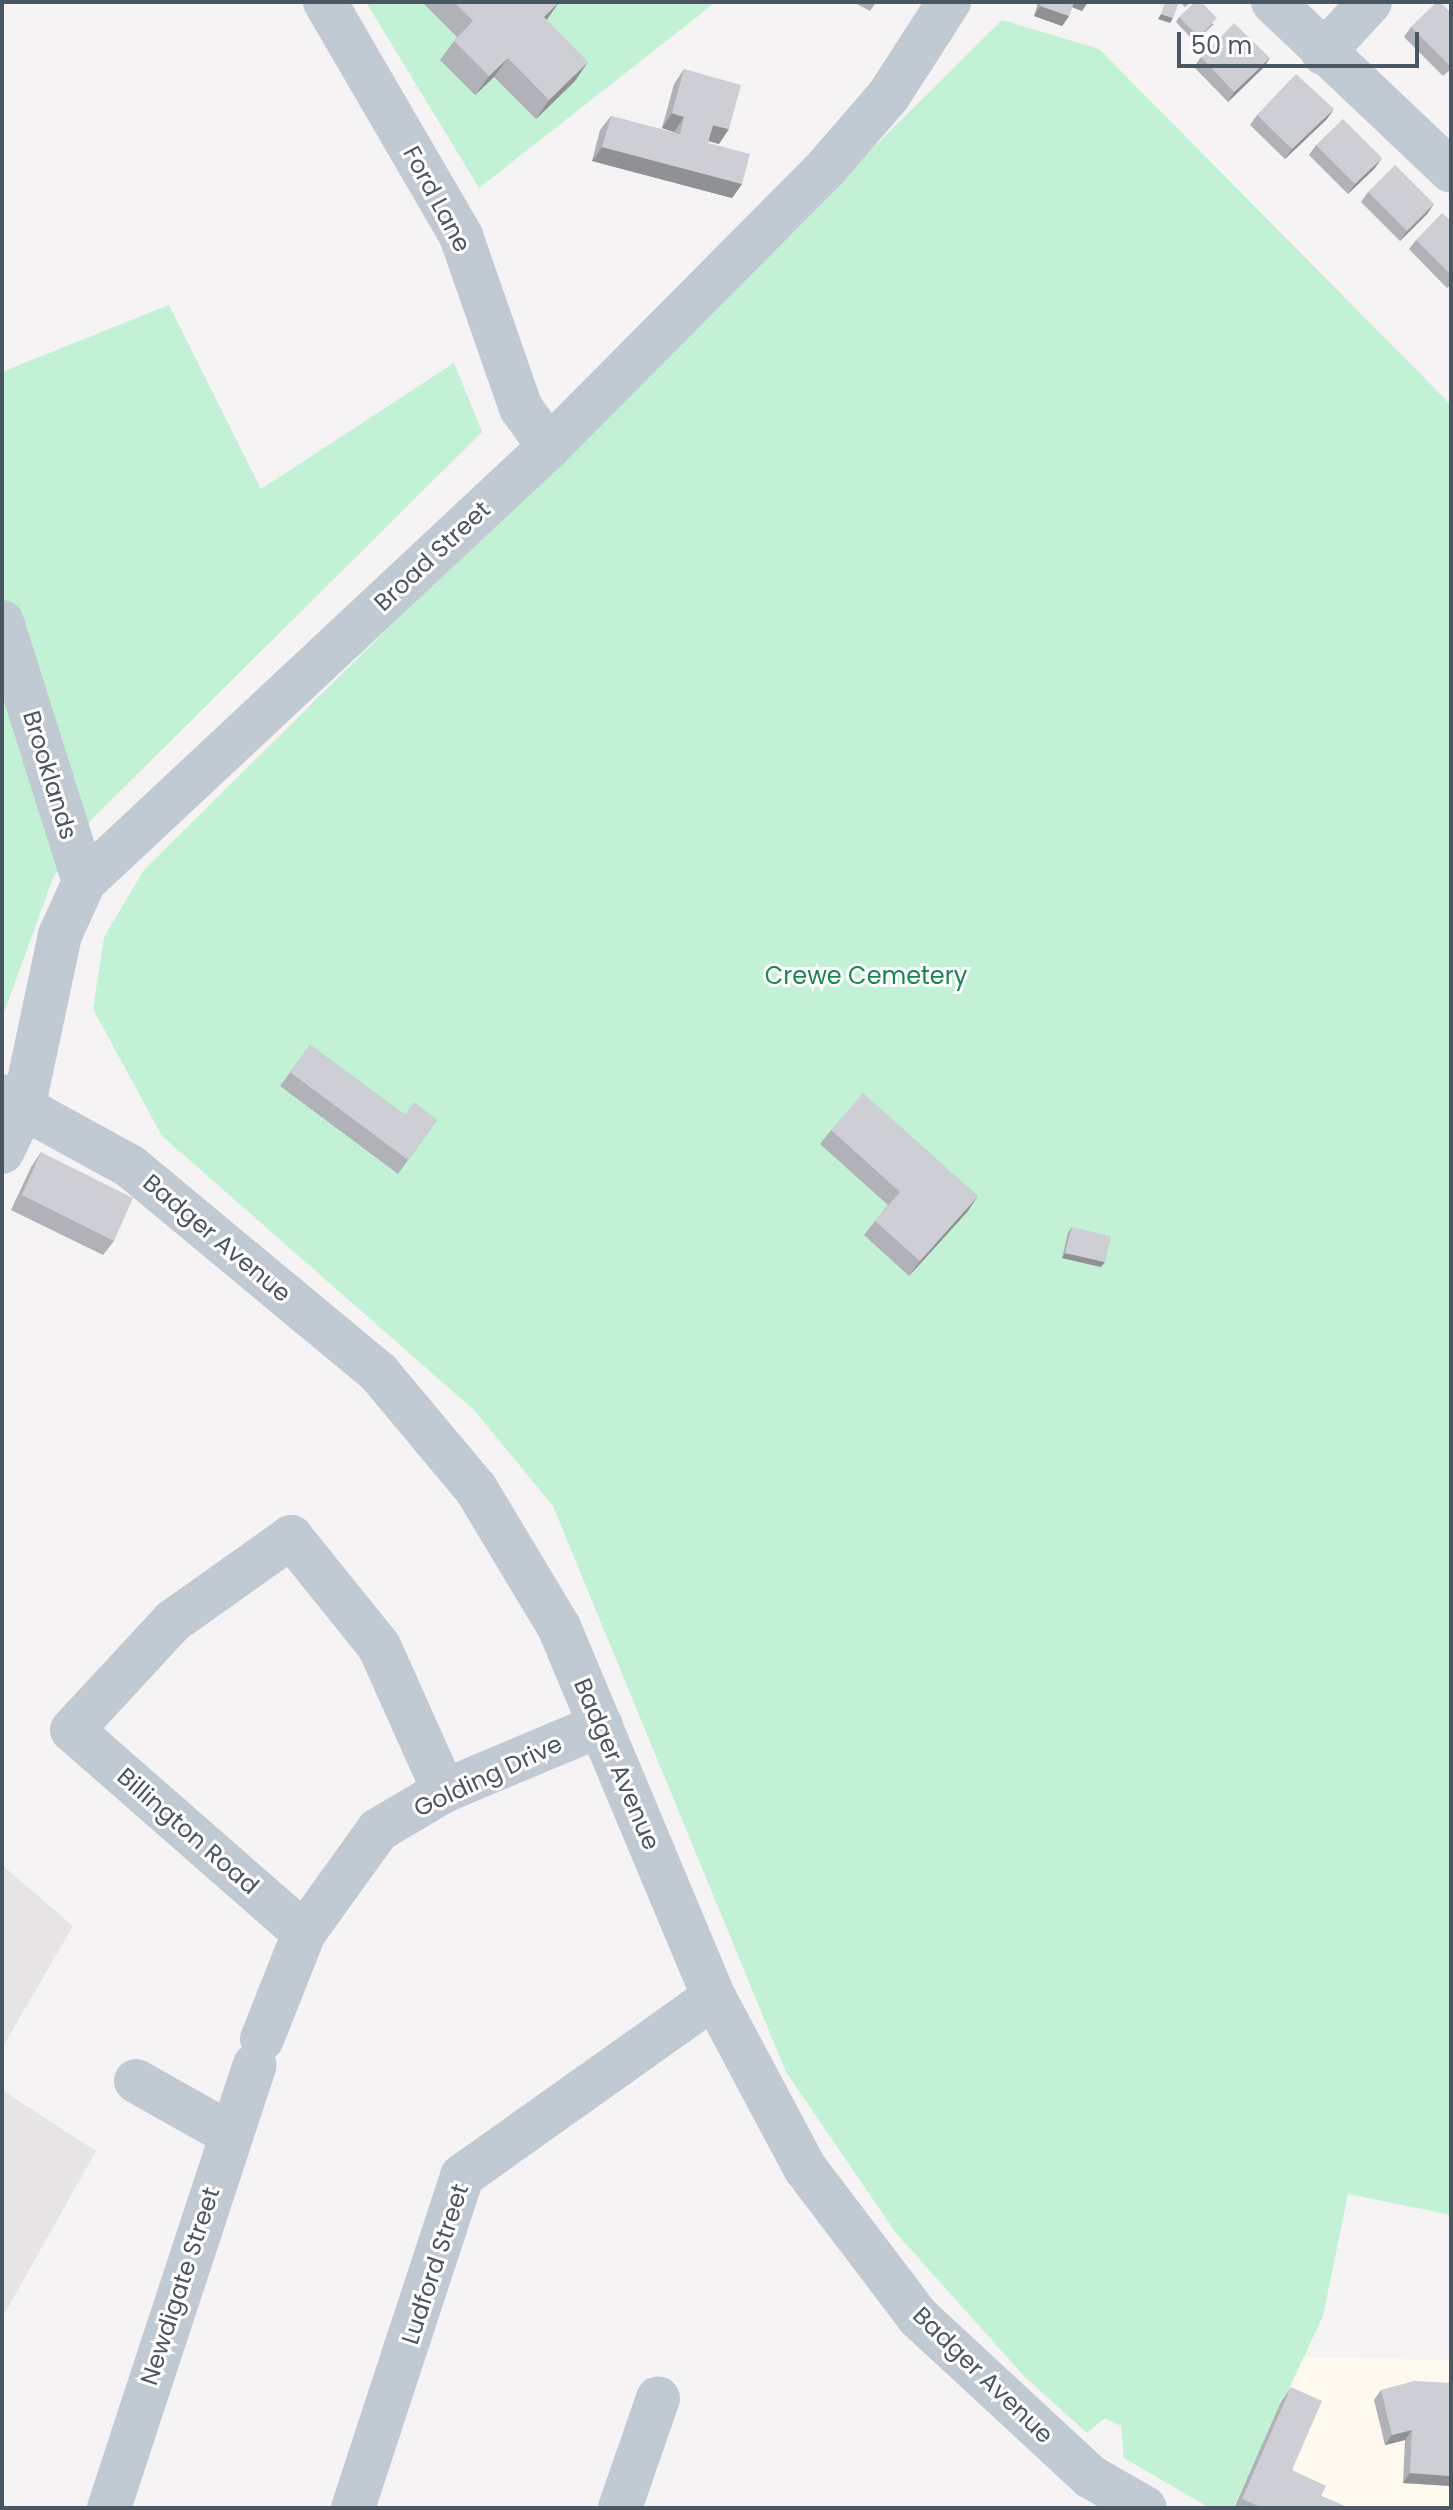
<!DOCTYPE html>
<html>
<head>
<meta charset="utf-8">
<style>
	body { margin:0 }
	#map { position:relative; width:1453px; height:2510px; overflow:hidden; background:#f5f3f3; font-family:Poppins,sans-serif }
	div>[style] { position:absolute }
	.commercial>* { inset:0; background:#fdf9ef }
	.education>* { inset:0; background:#e6e4e5 }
	.green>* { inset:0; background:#c3f1d5 }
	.minor>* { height:44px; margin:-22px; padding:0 22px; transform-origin:22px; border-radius:22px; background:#c1cad2 }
	.wall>* { inset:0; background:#b0b2b7 }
	.shaded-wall>* { inset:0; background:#909195 }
	.building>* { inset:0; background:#cdcfd5 }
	span { translate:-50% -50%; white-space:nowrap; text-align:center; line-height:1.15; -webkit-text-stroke:6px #fff; paint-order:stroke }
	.street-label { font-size:24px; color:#4a5661 }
	.park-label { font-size:24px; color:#17864f }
	.frame { position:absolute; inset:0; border:4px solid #4a5661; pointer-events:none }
	.scale { position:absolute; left:1177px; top:32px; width:242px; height:36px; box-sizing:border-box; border:4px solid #4a5661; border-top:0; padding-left:10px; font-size:24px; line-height:28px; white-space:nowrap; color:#4a5661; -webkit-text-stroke:6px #fff; paint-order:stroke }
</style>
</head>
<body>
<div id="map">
	<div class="commercial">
		<i style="clip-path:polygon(1304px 2357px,1451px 2360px,1451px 2508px,1233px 2508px)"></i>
	</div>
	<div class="education">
		<i style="clip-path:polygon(2px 1865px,73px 1926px,2px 2048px)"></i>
		<i style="clip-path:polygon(2px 2090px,96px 2151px,2px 2318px)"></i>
	</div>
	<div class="green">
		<i style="clip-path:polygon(366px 2px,710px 2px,712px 5px,479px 188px)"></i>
		<i style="clip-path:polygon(1002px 20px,1099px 49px,1451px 405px,1451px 2215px,1348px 2194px,1323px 2316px,1233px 2508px,1210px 2508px,1124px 2458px,1121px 2426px,1105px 2418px,1087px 2433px,1025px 2377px,896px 2233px,786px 2072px,553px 1506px,474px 1410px,162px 1136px,93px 1009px,104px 937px,144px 870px)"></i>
		<i style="clip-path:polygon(169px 305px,261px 489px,454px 363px,482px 432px,91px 820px,53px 878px,2px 1018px,2px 372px)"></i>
	</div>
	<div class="minor">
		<i style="left:325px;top:2px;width:271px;rotate:59.8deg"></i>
		<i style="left:461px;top:236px;width:182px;rotate:70.8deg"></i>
		<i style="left:521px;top:408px;width:48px;rotate:54.3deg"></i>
		<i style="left:1273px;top:2px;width:245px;rotate:43.5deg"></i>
		<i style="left:1323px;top:53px;width:69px;rotate:-47.3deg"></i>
		<i style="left:2px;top:622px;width:273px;rotate:72.5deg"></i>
		<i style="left:2px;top:1096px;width:147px;rotate:28.8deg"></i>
		<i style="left:131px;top:1167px;width:322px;rotate:39.7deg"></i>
		<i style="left:379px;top:1373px;width:151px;rotate:50.1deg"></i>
		<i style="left:476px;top:1489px;width:161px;rotate:59deg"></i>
		<i style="left:559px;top:1627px;width:401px;rotate:67.3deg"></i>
		<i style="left:714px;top:1997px;width:194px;rotate:62deg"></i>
		<i style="left:805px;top:2168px;width:187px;rotate:52.8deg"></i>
		<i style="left:918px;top:2317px;width:236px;rotate:42.8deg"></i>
		<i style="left:1091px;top:2477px;width:62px;rotate:29.9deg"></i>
		<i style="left:2px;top:1152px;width:48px;rotate:-64deg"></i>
		<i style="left:23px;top:1109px;width:178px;rotate:-78deg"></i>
		<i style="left:60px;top:935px;width:58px;rotate:-65.6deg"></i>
		<i style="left:84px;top:882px;width:637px;rotate:-43.09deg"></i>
		<i style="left:549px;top:447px;width:393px;rotate:-45.2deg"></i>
		<i style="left:826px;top:168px;width:96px;rotate:-49.2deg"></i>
		<i style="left:889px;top:95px;width:111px;rotate:-57.2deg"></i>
		<i style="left:304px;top:1933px;width:308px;rotate:-138.8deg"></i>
		<i style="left:72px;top:1730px;width:149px;rotate:-47.2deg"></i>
		<i style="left:173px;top:1621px;width:145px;rotate:-35.4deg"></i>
		<i style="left:291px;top:1537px;width:140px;rotate:51.1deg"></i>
		<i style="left:379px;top:1646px;width:159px;rotate:65.9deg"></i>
		<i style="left:262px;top:2039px;width:114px;rotate:-68.4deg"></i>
		<i style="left:304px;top:1933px;width:127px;rotate:-54.3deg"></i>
		<i style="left:378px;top:1830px;width:77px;rotate:-30.6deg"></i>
		<i style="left:444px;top:1791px;width:170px;rotate:-22.8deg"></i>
		<i style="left:136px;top:2081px;width:108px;rotate:29.4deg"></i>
		<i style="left:109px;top:2508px;width:466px;rotate:-71.8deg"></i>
		<i style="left:353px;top:2508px;width:349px;rotate:-71.8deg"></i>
		<i style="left:462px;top:2176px;width:309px;rotate:-35.4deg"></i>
		<i style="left:620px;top:2508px;width:116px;rotate:-70.9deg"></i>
	</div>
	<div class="wall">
		<i style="clip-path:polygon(422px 2px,559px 2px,547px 20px,575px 81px,536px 119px,494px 77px,475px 95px,440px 60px,457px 37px)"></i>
		<i style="clip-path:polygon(853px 2px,876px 2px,870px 11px)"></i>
		<i style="clip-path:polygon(1038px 2px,1088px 2px,1082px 11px,1072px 7px,1069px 16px,1062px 26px,1034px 16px)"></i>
		<i style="clip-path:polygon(1180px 2px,1191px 2px,1185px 7px)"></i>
		<i style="clip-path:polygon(1437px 2px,1451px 69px,1443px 76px,1404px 37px,1411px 27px)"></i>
		<i style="clip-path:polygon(1179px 17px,1214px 24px,1195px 42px,1176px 22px)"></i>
		<i style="clip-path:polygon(1201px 57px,1270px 58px,1263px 68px,1228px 102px,1194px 67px)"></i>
		<i style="clip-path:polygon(684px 69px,719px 144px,708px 141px,708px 143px,742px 184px,732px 198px,592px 161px,600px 130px,611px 116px,674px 133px,674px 132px,662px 128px,674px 84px)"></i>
		<i style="clip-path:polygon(1257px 115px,1327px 119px,1285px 159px,1250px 125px)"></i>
		<i style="clip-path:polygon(1316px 145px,1375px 168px,1348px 194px,1309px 155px)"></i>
		<i style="clip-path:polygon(1368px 192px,1434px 204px,1427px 214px,1400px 241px,1361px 202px)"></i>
		<i style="clip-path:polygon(1451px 221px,1451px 285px,1447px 288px,1409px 249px,1416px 240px)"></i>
		<i style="clip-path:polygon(310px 1045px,405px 1115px,437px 1120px,398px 1174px,280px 1086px)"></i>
		<i style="clip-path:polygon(831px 1130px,968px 1211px,909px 1276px,864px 1235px,875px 1221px,888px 1205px,820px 1144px)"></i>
		<i style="clip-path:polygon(41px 1152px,114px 1241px,103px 1255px,11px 1210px,31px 1167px)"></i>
		<i style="clip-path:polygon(1072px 1227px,1101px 1267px,1062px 1258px,1068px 1232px)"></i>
		<i style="clip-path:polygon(1451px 2383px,1451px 2486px,1403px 2483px,1405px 2440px,1385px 2445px,1374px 2400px,1381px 2390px)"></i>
		<i style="clip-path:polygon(1291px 2387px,1292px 2470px,1321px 2496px,1349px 2508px,1234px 2508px,1281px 2402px)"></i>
	</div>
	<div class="shaded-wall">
		<i style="clip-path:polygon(559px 2px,547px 19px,530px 36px,544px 17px)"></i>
		<i style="clip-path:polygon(1072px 2px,1088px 2px,1082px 11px,1069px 6px)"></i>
		<i style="clip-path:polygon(1040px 6px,1069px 16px,1062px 26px,1034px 16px)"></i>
		<i style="clip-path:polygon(1161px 14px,1173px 18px,1170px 23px,1158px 19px)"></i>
		<i style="clip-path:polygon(508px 58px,494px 77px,475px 95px,489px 76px)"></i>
		<i style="clip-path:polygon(1270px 58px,1263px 68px,1228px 102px,1234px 92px)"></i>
		<i style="clip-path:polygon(588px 62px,575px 81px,536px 119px,549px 100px)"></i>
		<i style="clip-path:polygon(1334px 109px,1327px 119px,1285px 159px,1292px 149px)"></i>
		<i style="clip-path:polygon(672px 113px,684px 117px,674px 132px,662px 128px)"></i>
		<i style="clip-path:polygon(713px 125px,729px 129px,719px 144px,702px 139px)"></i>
		<i style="clip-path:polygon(602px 147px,742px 184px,732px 198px,592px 161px)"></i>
		<i style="clip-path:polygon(1382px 158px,1375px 168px,1348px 194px,1355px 184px)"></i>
		<i style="clip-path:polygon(1434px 204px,1427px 214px,1400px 241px,1407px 231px)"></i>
		<i style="clip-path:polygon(978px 1196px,968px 1211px,909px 1276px,920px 1261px)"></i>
		<i style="clip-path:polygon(1065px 1253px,1105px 1262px,1101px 1267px,1062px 1258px)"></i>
		<i style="clip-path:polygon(1412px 2430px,1405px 2440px,1385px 2445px,1392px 2435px)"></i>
		<i style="clip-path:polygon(1410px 2473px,1451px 2476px,1451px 2486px,1403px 2483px)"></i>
	</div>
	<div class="building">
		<i style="clip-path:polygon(454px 2px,559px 2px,544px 17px,588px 62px,549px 100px,508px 58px,489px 76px,454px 41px,473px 21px)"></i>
		<i style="clip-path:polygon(1042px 2px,1074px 2px,1069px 16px,1040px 6px)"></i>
		<i style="clip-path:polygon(1165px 2px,1179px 2px,1173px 18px,1161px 14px)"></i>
		<i style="clip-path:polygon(1195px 2px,1201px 2px,1217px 18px,1199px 37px,1179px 17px)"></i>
		<i style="clip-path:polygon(1437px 2px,1440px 2px,1451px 13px,1450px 66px,1411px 27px)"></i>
		<i style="clip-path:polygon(1234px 23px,1270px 58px,1234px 92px,1201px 57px)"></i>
		<i style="clip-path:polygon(684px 69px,741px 85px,729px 129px,713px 125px,708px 143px,750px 154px,742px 184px,602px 147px,611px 116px,680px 134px,684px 117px,672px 113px)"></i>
		<i style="clip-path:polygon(1296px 74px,1334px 109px,1292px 149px,1257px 115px)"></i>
		<i style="clip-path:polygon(1343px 119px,1382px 158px,1355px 184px,1316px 145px)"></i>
		<i style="clip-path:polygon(1395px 165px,1434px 204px,1407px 231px,1368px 192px)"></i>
		<i style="clip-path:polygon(1442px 213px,1451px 221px,1451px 275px,1416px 240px)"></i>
		<i style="clip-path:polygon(310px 1045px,428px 1132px,408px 1160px,290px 1072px)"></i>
		<i style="clip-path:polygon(863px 1093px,978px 1196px,920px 1261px,875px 1221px,900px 1192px,831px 1130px)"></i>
		<i style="clip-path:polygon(414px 1102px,437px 1120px,421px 1142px,428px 1132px,405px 1115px)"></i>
		<i style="clip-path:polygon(41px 1152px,133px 1198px,114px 1241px,22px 1195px)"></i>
		<i style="clip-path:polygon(1072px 1227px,1111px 1236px,1105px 1262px,1065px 1253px)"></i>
		<i style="clip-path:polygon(1414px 2381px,1451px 2383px,1451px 2476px,1410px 2473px,1412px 2430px,1392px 2435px,1381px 2390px)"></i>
		<i style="clip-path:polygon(1291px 2387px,1322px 2401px,1292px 2470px,1326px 2486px,1321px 2496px,1349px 2508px,1263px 2508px,1242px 2499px)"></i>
	</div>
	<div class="street-label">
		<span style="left:437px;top:199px;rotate:62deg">Ford Lane</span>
		<span style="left:432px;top:556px;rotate:-43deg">Broad Street</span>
		<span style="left:50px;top:775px;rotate:73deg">Brooklands</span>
		<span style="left:217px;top:1238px;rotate:40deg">Badger Avenue</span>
		<span style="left:617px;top:1764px;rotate:67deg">Badger Avenue</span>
		<span style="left:488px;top:1776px;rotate:-25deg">Golding Drive</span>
		<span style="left:188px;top:1831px;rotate:41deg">Billington Road</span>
		<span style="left:435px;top:2264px;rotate:-72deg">Ludford Street</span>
		<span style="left:180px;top:2286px;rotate:-72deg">Newdigate Street</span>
		<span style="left:983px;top:2375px;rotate:44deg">Badger Avenue</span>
	</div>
	<div class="park-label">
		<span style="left:866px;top:976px">Crewe Cemetery</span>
	</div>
	<div class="frame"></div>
	<div class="scale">50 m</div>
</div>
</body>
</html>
